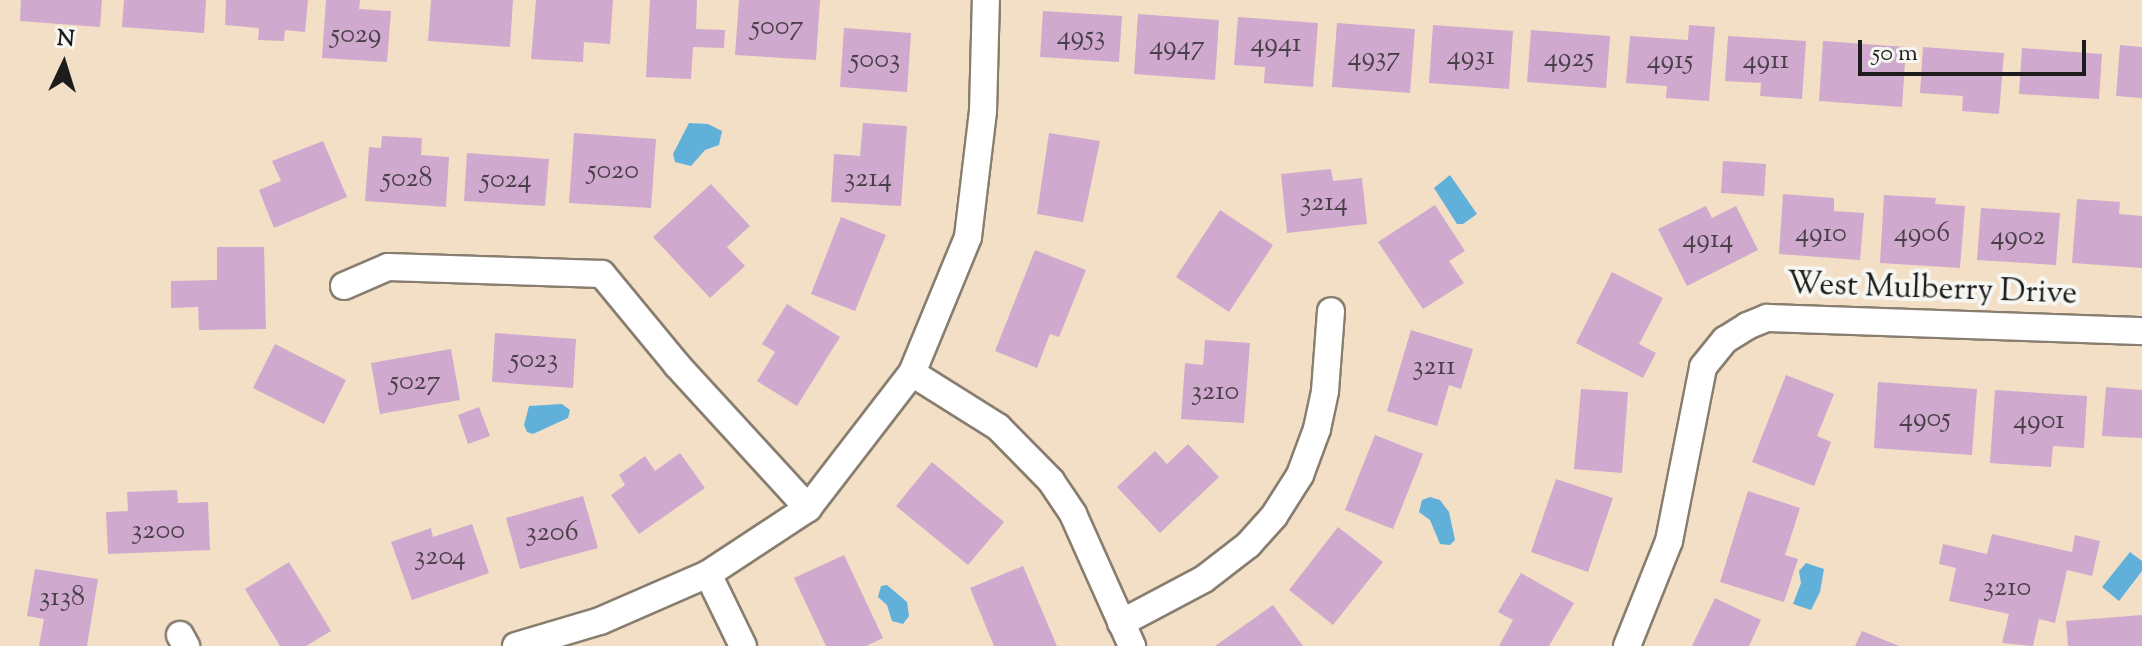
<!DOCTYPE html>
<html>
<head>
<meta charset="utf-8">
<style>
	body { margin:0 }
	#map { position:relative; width:2142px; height:646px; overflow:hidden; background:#f3dfc5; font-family:"Sorts Mill Goudy",serif }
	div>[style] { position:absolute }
	.water>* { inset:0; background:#60b0da }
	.building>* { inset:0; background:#d0a9ce }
	.roads { filter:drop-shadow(2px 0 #887e70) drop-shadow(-2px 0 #887e70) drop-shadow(0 2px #887e70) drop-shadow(0 -2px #887e70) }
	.minor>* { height:26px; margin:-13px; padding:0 13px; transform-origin:13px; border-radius:13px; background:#fff }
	span { translate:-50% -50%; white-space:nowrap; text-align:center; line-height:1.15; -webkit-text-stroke:8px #f6f6f2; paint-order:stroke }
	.number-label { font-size:28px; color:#493f48 }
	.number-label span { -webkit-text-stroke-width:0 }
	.street-label { font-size:32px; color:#1c1c1c }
	.north { position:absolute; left:24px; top:24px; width:80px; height:80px; -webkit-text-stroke:6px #f6f6f2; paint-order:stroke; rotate:4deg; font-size:22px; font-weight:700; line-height:32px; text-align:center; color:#1c1c1c }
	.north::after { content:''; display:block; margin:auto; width:28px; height:36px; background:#1c1c1c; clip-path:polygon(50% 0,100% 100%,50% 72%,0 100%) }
	.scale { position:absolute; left:1858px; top:40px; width:228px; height:36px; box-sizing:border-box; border:4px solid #1c1c1c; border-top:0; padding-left:10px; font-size:24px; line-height:28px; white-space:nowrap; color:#1c1c1c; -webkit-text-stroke:6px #f6f6f2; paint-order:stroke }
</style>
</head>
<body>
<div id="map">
	<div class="water">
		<i style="clip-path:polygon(689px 123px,708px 124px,722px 131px,719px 145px,705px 150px,691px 166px,675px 162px,673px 154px)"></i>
		<i style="clip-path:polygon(1450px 175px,1477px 214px,1463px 224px,1457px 224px,1434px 188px)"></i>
		<i style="clip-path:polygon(562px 404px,570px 410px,568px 418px,533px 434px,527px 432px,524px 425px,529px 406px)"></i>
		<i style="clip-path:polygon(1430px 497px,1440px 500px,1449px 512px,1455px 540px,1450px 545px,1440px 544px,1430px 520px,1419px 512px,1422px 500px)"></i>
		<i style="clip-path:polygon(2130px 552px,2142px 561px,2142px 571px,2119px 601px,2102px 587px)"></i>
		<i style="clip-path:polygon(1806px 563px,1824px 569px,1820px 592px,1811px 610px,1793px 604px,1801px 583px,1799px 571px)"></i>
		<i style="clip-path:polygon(887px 585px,907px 602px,909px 616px,903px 624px,892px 621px,887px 605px,878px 597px,881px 586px)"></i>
	</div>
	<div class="building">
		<i style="clip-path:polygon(21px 0,102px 0,100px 27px,20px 21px)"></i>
		<i style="clip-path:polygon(124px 0,206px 0,204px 33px,122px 27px)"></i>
		<i style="clip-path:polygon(226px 0,308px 0,305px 32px,285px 30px,284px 41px,258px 40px,259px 28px,225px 25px)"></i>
		<i style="clip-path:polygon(326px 0,360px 0,359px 9px,391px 11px,387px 62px,322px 58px)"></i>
		<i style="clip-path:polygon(431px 0,513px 0,510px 47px,428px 41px)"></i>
		<i style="clip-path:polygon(536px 0,613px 0,610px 44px,584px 42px,583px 62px,531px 59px)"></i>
		<i style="clip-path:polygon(650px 0,697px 0,696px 29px,725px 30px,724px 48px,693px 47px,691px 79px,646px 77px)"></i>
		<i style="clip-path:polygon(739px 0,820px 0,816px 60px,735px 55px)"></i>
		<i style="clip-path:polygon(1043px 11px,1122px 16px,1119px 62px,1040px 57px)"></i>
		<i style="clip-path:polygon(1138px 14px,1219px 20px,1215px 80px,1134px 74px)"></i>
		<i style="clip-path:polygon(1238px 17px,1318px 23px,1313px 87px,1264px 83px,1265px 67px,1234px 65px)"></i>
		<i style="clip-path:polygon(1337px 23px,1415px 29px,1410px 93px,1332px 87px)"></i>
		<i style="clip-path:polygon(1433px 25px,1513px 31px,1509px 89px,1429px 83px)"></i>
		<i style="clip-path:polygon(1689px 25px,1715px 27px,1709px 101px,1666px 98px,1667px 86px,1626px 83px,1630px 36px,1688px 40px)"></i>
		<i style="clip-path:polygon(844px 28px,911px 33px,907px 92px,840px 87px)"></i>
		<i style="clip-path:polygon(1531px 30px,1610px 36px,1606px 88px,1527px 82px)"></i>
		<i style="clip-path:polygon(1728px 36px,1806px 41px,1802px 99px,1760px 96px,1761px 83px,1725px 81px)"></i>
		<i style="clip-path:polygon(1823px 41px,1906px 47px,1902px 107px,1819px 101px)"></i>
		<i style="clip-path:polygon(2120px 45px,2142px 47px,2142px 98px,2116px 96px)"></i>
		<i style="clip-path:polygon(1923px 47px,2004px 53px,1999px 114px,1962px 111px,1963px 96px,1920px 93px)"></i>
		<i style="clip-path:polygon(2022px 48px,2102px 54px,2099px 99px,2019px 94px)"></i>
		<i style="clip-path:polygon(863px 123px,907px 126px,901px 206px,831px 202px,834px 154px,860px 156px)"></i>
		<i style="clip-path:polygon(574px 133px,656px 139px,651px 208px,569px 203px)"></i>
		<i style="clip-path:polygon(1049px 133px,1100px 141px,1083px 222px,1037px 214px)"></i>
		<i style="clip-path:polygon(382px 136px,422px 138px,421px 155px,449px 157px,446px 207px,365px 201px,369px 147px,381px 148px)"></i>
		<i style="clip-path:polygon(323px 141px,347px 197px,274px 228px,259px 190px,281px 181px,272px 161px)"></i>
		<i style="clip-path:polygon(467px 153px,549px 159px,545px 206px,464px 201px)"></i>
		<i style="clip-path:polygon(1723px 161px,1766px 164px,1764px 196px,1721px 193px)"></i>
		<i style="clip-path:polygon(1331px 169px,1333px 181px,1362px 178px,1367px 224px,1287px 233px,1281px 174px)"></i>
		<i style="clip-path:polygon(711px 184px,750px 226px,727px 247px,745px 266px,710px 298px,653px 237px)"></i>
		<i style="clip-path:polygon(1783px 194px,1834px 198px,1834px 211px,1864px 213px,1860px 260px,1779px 254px)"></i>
		<i style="clip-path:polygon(1884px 195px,1936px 198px,1935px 204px,1965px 206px,1960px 268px,1880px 263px)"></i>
		<i style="clip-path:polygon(2077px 199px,2120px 202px,2119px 214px,2142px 216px,2142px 268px,2072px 263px)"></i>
		<i style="clip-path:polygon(1435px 205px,1465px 251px,1449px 261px,1464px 283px,1423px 309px,1378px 242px)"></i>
		<i style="clip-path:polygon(1706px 206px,1712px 218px,1736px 206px,1758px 250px,1687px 286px,1658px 229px)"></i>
		<i style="clip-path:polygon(1981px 208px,2060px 213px,2056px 265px,1977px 260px)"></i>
		<i style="clip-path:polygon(1220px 210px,1273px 245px,1229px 312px,1176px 277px)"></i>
		<i style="clip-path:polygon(841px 217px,886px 235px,855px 311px,811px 294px)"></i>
		<i style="clip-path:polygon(217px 247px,264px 247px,266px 329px,199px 330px,198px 307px,171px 308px,171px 281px,217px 280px)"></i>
		<i style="clip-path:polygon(1035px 250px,1086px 270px,1059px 337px,1050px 334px,1037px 368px,995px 351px)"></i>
		<i style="clip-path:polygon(1612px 272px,1663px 298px,1639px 344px,1656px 353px,1643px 378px,1576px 343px)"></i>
		<i style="clip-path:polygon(787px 304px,840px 337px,797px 406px,757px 381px,775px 352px,762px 344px)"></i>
		<i style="clip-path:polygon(1411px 330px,1473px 349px,1461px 389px,1449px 385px,1437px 426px,1387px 411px)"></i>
		<i style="clip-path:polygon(495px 333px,576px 339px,573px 388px,492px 382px)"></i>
		<i style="clip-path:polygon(1205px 340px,1250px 343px,1244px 423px,1181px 419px,1185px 363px,1203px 365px)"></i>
		<i style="clip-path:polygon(275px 344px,346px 380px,324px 424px,253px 388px)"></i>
		<i style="clip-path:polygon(451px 349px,460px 400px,380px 414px,371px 363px)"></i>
		<i style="clip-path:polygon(1786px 375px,1834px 394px,1817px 436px,1831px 442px,1814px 486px,1752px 462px)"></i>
		<i style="clip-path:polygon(1878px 382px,1977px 389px,1972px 455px,1874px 448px)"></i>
		<i style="clip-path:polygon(2106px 387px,2142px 390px,2142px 438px,2102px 436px)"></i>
		<i style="clip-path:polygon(1581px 389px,1628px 392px,1622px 473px,1574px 469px)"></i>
		<i style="clip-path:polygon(1995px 390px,2087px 396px,2084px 448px,2053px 446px,2051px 467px,1990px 463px)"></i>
		<i style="clip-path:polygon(479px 407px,490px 436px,468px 444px,458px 415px)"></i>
		<i style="clip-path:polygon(1375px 435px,1423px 454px,1393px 529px,1345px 510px)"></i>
		<i style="clip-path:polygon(1188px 444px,1219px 477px,1160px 533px,1117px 487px,1155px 451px,1167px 464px)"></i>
		<i style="clip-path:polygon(680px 453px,705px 488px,639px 534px,611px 495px,625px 485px,619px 475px,645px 456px,655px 471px)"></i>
		<i style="clip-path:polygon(932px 462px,1004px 522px,968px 565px,896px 506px)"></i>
		<i style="clip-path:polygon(1556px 479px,1613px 498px,1588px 572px,1531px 552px)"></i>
		<i style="clip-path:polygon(177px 490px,178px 503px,208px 502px,210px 550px,108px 554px,106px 512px,128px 511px,127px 492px)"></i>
		<i style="clip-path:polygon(1748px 491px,1800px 508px,1785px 555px,1798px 559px,1784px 602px,1720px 582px)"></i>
		<i style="clip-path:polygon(583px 496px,598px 548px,520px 569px,506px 518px)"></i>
		<i style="clip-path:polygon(472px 524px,489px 573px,412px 600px,391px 542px,431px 528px,433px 537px)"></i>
		<i style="clip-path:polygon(1338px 527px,1383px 562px,1333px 625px,1289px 590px)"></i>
		<i style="clip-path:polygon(1992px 534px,2072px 552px,2075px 535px,2100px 541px,2092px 576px,2067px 570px,2055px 623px,2039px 619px,2033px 646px,2002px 643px,2009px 614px,1949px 601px,1956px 568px,1939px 564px,1943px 544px,1987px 554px)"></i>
		<i style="clip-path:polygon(844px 555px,883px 638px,866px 646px,826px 646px,794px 578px)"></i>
		<i style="clip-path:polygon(289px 562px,331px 631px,306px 646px,280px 646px,245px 589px)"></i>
		<i style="clip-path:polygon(1023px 566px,1057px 646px,994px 646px,970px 588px)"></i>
		<i style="clip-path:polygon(35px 569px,98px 579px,87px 646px,39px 646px,44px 619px,27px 616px)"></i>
		<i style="clip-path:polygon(1521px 573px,1574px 603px,1549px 646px,1499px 646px,1513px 620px,1498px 612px)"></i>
		<i style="clip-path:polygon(1715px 598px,1761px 620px,1749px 646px,1692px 646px)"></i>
		<i style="clip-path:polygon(1273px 605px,1303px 646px,1215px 646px)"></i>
		<i style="clip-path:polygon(2142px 615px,2142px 646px,2068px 646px,2066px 621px)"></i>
		<i style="clip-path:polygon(1862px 631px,1899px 646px,1855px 646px)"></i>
	</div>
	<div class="roads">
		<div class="minor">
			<i style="left:344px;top:286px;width:48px;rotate:-23.4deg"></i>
			<i style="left:388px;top:267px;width:214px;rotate:1.9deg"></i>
			<i style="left:602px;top:274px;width:118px;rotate:50.5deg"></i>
			<i style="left:677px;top:365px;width:194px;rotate:47.5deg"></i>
			<i style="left:912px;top:373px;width:102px;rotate:32.1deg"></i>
			<i style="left:998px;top:427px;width:76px;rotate:45.5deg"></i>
			<i style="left:1051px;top:481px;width:40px;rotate:56deg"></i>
			<i style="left:1073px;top:514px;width:145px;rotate:65.9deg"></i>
			<i style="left:708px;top:574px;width:80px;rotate:64.1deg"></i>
			<i style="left:1121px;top:623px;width:94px;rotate:-27.9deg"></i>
			<i style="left:1204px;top:579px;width:56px;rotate:-37.7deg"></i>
			<i style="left:1248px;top:545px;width:39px;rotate:-48deg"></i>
			<i style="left:1274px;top:516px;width:49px;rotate:-57.6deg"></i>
			<i style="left:1300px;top:475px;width:49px;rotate:-69.7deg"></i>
			<i style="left:1317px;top:429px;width:39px;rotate:-78deg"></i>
			<i style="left:1325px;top:391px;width:80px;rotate:-85.7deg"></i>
			<i style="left:180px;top:635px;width:13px;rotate:61deg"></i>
			<i style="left:516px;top:646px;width:88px;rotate:-16.6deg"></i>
			<i style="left:600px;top:621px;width:118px;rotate:-23.5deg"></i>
			<i style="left:708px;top:574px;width:120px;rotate:-33.4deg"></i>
			<i style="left:808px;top:508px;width:170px;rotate:-52.4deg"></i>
			<i style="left:912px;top:373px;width:147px;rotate:-67.6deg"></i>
			<i style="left:968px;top:237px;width:127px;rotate:-83.2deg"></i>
			<i style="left:983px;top:111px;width:111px;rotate:-88.5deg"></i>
			<i style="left:1627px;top:646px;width:113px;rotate:-68.2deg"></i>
			<i style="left:1669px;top:541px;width:177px;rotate:-78.9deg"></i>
			<i style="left:1703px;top:367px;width:35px;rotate:-51deg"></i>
			<i style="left:1725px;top:340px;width:26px;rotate:-32deg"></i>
			<i style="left:1747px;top:326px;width:22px;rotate:-22deg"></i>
			<i style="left:1767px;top:318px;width:375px;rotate:2deg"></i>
		</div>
	</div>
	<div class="number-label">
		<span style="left:777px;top:27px">5007</span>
		<span style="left:356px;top:35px">5029</span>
		<span style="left:1081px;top:37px">4953</span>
		<span style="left:1276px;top:44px">4941</span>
		<span style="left:1177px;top:47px">4947</span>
		<span style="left:1471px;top:57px">4931</span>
		<span style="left:1374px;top:58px">4937</span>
		<span style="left:1569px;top:59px">4925</span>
		<span style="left:875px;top:60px">5003</span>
		<span style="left:1670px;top:61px">4915</span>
		<span style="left:1766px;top:61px">4911</span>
		<span style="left:613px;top:171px">5020</span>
		<span style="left:407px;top:179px">5028</span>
		<span style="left:868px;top:179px">3214</span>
		<span style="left:506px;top:180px">5024</span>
		<span style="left:1324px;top:203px">3214</span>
		<span style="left:1821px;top:234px">4910</span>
		<span style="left:1922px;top:234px">4906</span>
		<span style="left:2018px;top:237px">4902</span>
		<span style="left:1708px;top:240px">4914</span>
		<span style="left:534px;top:360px">5023</span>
		<span style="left:1434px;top:367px">3211</span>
		<span style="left:415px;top:382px">5027</span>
		<span style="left:1215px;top:392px">3210</span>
		<span style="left:1925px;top:419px">4905</span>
		<span style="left:2039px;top:421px">4901</span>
		<span style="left:158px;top:531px">3200</span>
		<span style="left:552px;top:533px">3206</span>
		<span style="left:440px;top:557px">3204</span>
		<span style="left:2007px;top:588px">3210</span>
		<span style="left:62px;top:598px">3138</span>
	</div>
	<div class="street-label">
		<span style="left:1932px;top:290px;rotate:2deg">West Mulberry Drive</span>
	</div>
	<div class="north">N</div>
	<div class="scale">50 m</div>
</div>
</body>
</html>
